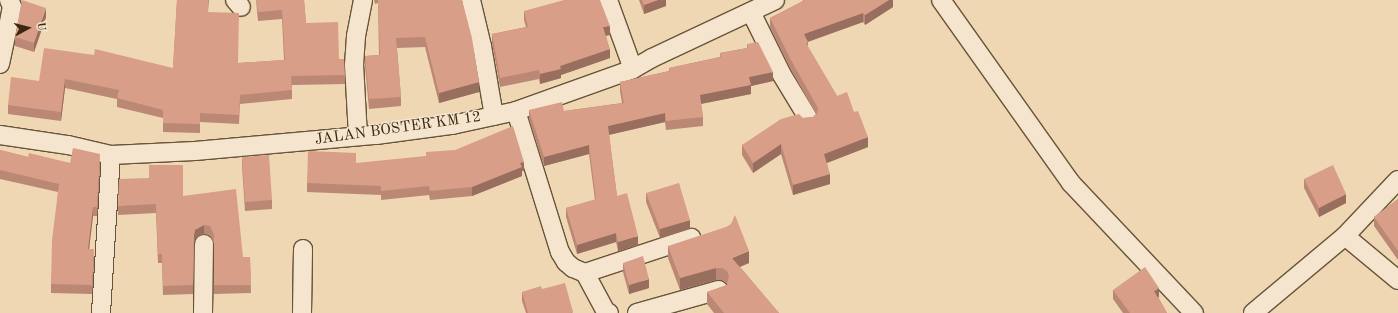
<!DOCTYPE html>
<html>
<head>
<meta charset="utf-8">
<style>
	body { margin:0 }
	#map { position:relative; width:1398px; height:313px; overflow:hidden; background:#efd7b3; font-family:"Old Standard TT",serif }
	div>[style] { position:absolute }
	.roads { filter:drop-shadow(1px 0 #685439) drop-shadow(-1px 0 #685439) drop-shadow(0 1px #685439) drop-shadow(0 -1px #685439) }
	.minor>* { height:18px; margin:-9px; padding:0 9px; transform-origin:9px; border-radius:9px; background:#f5e5ce }
	.wall>* { inset:0; background:#bb8875 }
	.shaded-wall>* { inset:0; background:#986f5f }
	.building>* { inset:0; background:#d99e88 }
	span { translate:-50% -50%; white-space:nowrap; text-align:center; line-height:1.15; -webkit-text-stroke:3px #f5e5ce; paint-order:stroke }
	.street-label { font-size:15px; color:#3b2810 }
	.north { position:absolute; left:8px; top:8px; width:40px; height:40px; -webkit-text-stroke:3px #f5e5ce; paint-order:stroke; rotate:83deg; font-size:11px; font-weight:700; line-height:16px; text-align:center; color:#3b2810 }
	.north::after { content:''; display:block; margin:auto; width:14px; height:18px; background:#3b2810; clip-path:polygon(50% 0,100% 100%,50% 72%,0 100%) }
</style>
</head>
<body>
<div id="map">
	<div class="roads">
		<div class="minor">
			<i style="left:235px;top:0;width:9px;rotate:49deg"></i>
			<i style="left:471px;top:0;width:47px;rotate:76.6deg"></i>
			<i style="left:482px;top:46px;width:71px;rotate:80.3deg"></i>
			<i style="left:608px;top:0;width:73px;rotate:70.1deg"></i>
			<i style="left:941px;top:0;width:224px;rotate:54.6deg"></i>
			<i style="left:1071px;top:183px;width:179px;rotate:46.6deg"></i>
			<i style="left:751px;top:12px;width:70px;rotate:63.8deg"></i>
			<i style="left:782px;top:75px;width:50px;rotate:58.8deg"></i>
			<i style="left:0;top:64px;width:48px;rotate:-78deg"></i>
			<i style="left:10px;top:17px;width:11px;rotate:-80deg"></i>
			<i style="left:12px;top:6px;width:7px;rotate:-117deg"></i>
			<i style="left:516px;top:111px;width:148px;rotate:72.7deg"></i>
			<i style="left:560px;top:252px;width:12px;rotate:59deg"></i>
			<i style="left:566px;top:262px;width:9px;rotate:41deg"></i>
			<i style="left:573px;top:268px;width:13px;rotate:23deg"></i>
			<i style="left:585px;top:273px;width:112px;rotate:-18.3deg"></i>
			<i style="left:0;top:135px;width:69px;rotate:8.4deg"></i>
			<i style="left:68px;top:145px;width:44px;rotate:13.1deg"></i>
			<i style="left:111px;top:155px;width:84px;rotate:-2.7deg"></i>
			<i style="left:195px;top:151px;width:182px;rotate:-5.1deg"></i>
			<i style="left:376px;top:135px;width:77px;rotate:-7.5deg"></i>
			<i style="left:452px;top:125px;width:66px;rotate:-12.3deg"></i>
			<i style="left:516px;top:111px;width:124px;rotate:-19.7deg"></i>
			<i style="left:633px;top:69px;width:22px;rotate:-30deg"></i>
			<i style="left:652px;top:58px;width:136px;rotate:-25.2deg"></i>
			<i style="left:358px;top:136px;width:71px;rotate:-93.2deg"></i>
			<i style="left:354px;top:65px;width:29px;rotate:-86deg"></i>
			<i style="left:356px;top:36px;width:37px;rotate:-79deg"></i>
			<i style="left:1345px;top:236px;width:69px;rotate:39.7deg"></i>
			<i style="left:585px;top:273px;width:44px;rotate:61.7deg"></i>
			<i style="left:606px;top:312px;width:3px;rotate:18deg"></i>
			<i style="left:101px;top:313px;width:158px;rotate:-86.4deg"></i>
			<i style="left:203px;top:313px;width:69px;rotate:-89.2deg"></i>
			<i style="left:302px;top:313px;width:64px;rotate:-89.1deg"></i>
			<i style="left:637px;top:313px;width:85px;rotate:-15.7deg"></i>
			<i style="left:1253px;top:313px;width:120px;rotate:-39.9deg"></i>
			<i style="left:1345px;top:236px;width:77px;rotate:-46.6deg"></i>
		</div>
	</div>
	<div class="wall">
		<i style="clip-path:polygon(177px 0,209px 0,208px 12px,238px 63px,284px 60px,282px 19px,258px 21px,256px 0,304px 0,306px 23px,339px 59px,345px 75px,345px 84px,292px 85px,292px 99px,240px 104px,239px 124px,200px 122px,200px 133px,163px 132px,163px 118px,117px 107px,117px 99px,65px 88px,61px 121px,8px 114px,8px 105px,39px 81px,173px 68px)"></i>
		<i style="clip-path:polygon(374px 0,462px 0,479px 92px,439px 103px,425px 47px,397px 48px,401px 97px,401px 106px,369px 109px,365px 66px,365px 56px,379px 55px,378px 3px,375px 4px)"></i>
		<i style="clip-path:polygon(639px 0,666px 0,666px 6px,644px 14px)"></i>
		<i style="clip-path:polygon(803px 0,893px 0,893px 7px,865px 25px,863px 22px,808px 42px,808px 47px,837px 96px,854px 112px,868px 147px,827px 163px,830px 184px,793px 195px,781px 154px,753px 173px,742px 155px,742px 145px,803px 118px,813px 117px,816px 114px,791px 70px,770px 27px,770px 18px,803px 1px)"></i>
		<i style="clip-path:polygon(524px 11px,610px 35px,606px 36px,610px 58px,561px 75px,561px 78px,540px 84px,539px 79px,500px 87px,492px 43px,492px 34px,526px 27px,524px 20px)"></i>
		<i style="clip-path:polygon(46px 17px,34px 52px,15px 46px,15px 37px)"></i>
		<i style="clip-path:polygon(747px 44px,773px 81px,751px 86px,751px 94px,701px 104px,703px 117px,703px 126px,666px 130px,665px 122px,609px 135px,617px 196px,638px 245px,618px 251px,616px 242px,577px 254px,566px 217px,566px 208px,595px 200px,589px 154px,544px 166px,529px 119px,529px 110px,564px 111px,622px 103px,620px 91px,620px 82px,669px 71px,669px 68px,720px 57px,720px 53px,747px 48px)"></i>
		<i style="clip-path:polygon(0 150px,28px 157px,70px 163px,100px 163px,97px 216px,93px 216px,89px 249px,94px 258px,92px 294px,51px 293px,51px 284px,58px 192px,0 179px)"></i>
		<i style="clip-path:polygon(426px 152px,524px 171px,522px 171px,522px 176px,472px 196px,430px 200px,429px 195px,381px 200px,381px 195px,307px 192px,307px 183px,426px 156px)"></i>
		<i style="clip-path:polygon(242px 157px,272px 200px,272px 209px,245px 211px,242px 166px)"></i>
		<i style="clip-path:polygon(1304px 179px,1346px 203px,1319px 217px,1304px 188px)"></i>
		<i style="clip-path:polygon(646px 193px,690px 229px,660px 238px,646px 202px)"></i>
		<i style="clip-path:polygon(183px 196px,243px 257px,250px 257px,251px 293px,214px 294px,214px 244px,210px 235px,204px 234px,195px 238px,194px 243px,193px 294px,163px 295px,162px 263px,158px 263px,156px 213px,118px 215px,118px 206px)"></i>
		<i style="clip-path:polygon(1398px 199px,1398px 260px,1374px 226px,1374px 217px)"></i>
		<i style="clip-path:polygon(668px 246px,749px 263px,740px 267px,779px 313px,714px 313px,707px 304px,707px 292px,727px 285px,727px 283px,722px 280px,716px 280px,680px 290px,668px 258px)"></i>
		<i style="clip-path:polygon(623px 263px,649px 288px,629px 294px,623px 272px)"></i>
		<i style="clip-path:polygon(542px 289px,573px 313px,526px 313px,522px 301px,522px 292px)"></i>
		<i style="clip-path:polygon(1113px 290px,1159px 297px,1158px 297px,1167px 313px,1123px 313px,1113px 299px)"></i>
	</div>
	<div class="shaded-wall">
		<i style="clip-path:polygon(658px 0,666px 0,666px 6px,644px 14px,644px 5px)"></i>
		<i style="clip-path:polygon(889px 0,893px 0,893px 7px,865px 25px,865px 15px)"></i>
		<i style="clip-path:polygon(46px 8px,46px 17px,34px 52px,34px 43px)"></i>
		<i style="clip-path:polygon(863px 13px,863px 22px,804px 43px,804px 34px)"></i>
		<i style="clip-path:polygon(610px 26px,610px 35px,603px 36px,603px 27px)"></i>
		<i style="clip-path:polygon(610px 49px,610px 58px,561px 75px,561px 78px,540px 84px,540px 74px,560px 66px)"></i>
		<i style="clip-path:polygon(773px 72px,773px 81px,751px 86px,751px 94px,700px 104px,700px 95px,749px 77px)"></i>
		<i style="clip-path:polygon(65px 79px,65px 88px,61px 121px,61px 112px)"></i>
		<i style="clip-path:polygon(479px 82px,479px 92px,439px 103px,439px 93px)"></i>
		<i style="clip-path:polygon(665px 113px,665px 122px,608px 135px,608px 126px)"></i>
		<i style="clip-path:polygon(868px 137px,868px 147px,824px 164px,824px 154px)"></i>
		<i style="clip-path:polygon(781px 144px,781px 154px,753px 173px,753px 163px)"></i>
		<i style="clip-path:polygon(589px 145px,589px 154px,544px 166px,544px 157px)"></i>
		<i style="clip-path:polygon(100px 154px,100px 163px,97px 216px,97px 207px)"></i>
		<i style="clip-path:polygon(524px 162px,524px 171px,522px 171px,522px 176px,472px 196px,472px 187px,520px 163px)"></i>
		<i style="clip-path:polygon(830px 174px,830px 184px,793px 195px,793px 185px)"></i>
		<i style="clip-path:polygon(1346px 194px,1346px 203px,1319px 217px,1319px 208px)"></i>
		<i style="clip-path:polygon(93px 207px,93px 216px,88px 258px,88px 249px)"></i>
		<i style="clip-path:polygon(690px 220px,690px 229px,660px 238px,660px 229px)"></i>
		<i style="clip-path:polygon(204px 225px,204px 234px,195px 238px,194px 243px,193px 294px,194px 235px,195px 230px)"></i>
		<i style="clip-path:polygon(616px 233px,616px 242px,577px 254px,577px 245px)"></i>
		<i style="clip-path:polygon(638px 236px,638px 245px,618px 251px,618px 242px)"></i>
		<i style="clip-path:polygon(94px 249px,94px 258px,92px 294px,92px 285px)"></i>
		<i style="clip-path:polygon(749px 251px,749px 263px,732px 270px,732px 258px)"></i>
		<i style="clip-path:polygon(716px 268px,716px 280px,680px 290px,680px 278px)"></i>
		<i style="clip-path:polygon(649px 279px,649px 288px,629px 294px,629px 285px)"></i>
		<i style="clip-path:polygon(1159px 288px,1159px 297px,1154px 300px,1154px 291px)"></i>
	</div>
	<div class="building">
		<i style="clip-path:polygon(22px 0,46px 8px,34px 43px,15px 37px)"></i>
		<i style="clip-path:polygon(177px 0,208px 0,208px 12px,239px 13px,238px 63px,285px 60px,282px 10px,258px 12px,256px 0,304px 0,306px 23px,338px 22px,339px 59px,344px 59px,345px 75px,291px 76px,292px 90px,240px 95px,239px 115px,200px 113px,200px 124px,163px 123px,163px 110px,117px 98px,119px 90px,65px 79px,61px 112px,8px 105px,11px 77px,39px 81px,44px 48px,94px 55px,95px 49px,173px 68px)"></i>
		<i style="clip-path:polygon(378px 0,462px 0,472px 38px,479px 82px,439px 93px,425px 37px,396px 38px,401px 97px,369px 99px,365px 56px,380px 55px)"></i>
		<i style="clip-path:polygon(564px 0,600px 0,610px 26px,603px 27px,610px 49px,560px 66px,561px 69px,540px 74px,539px 70px,500px 78px,492px 34px,528px 27px,524px 11px)"></i>
		<i style="clip-path:polygon(642px 0,658px 0,644px 5px)"></i>
		<i style="clip-path:polygon(804px 0,889px 0,865px 15px,863px 13px,804px 34px,808px 42px,806px 43px,837px 96px,847px 92px,854px 112px,858px 111px,868px 137px,824px 154px,830px 174px,793px 185px,781px 144px,753px 163px,742px 145px,781px 119px,799px 114px,803px 118px,813px 117px,817px 114px,818px 108px,791px 60px,770px 18px,804px 1px)"></i>
		<i style="clip-path:polygon(758px 42px,773px 72px,749px 77px,751px 85px,700px 95px,703px 117px,666px 121px,665px 113px,608px 126px,617px 196px,627px 193px,638px 236px,618px 242px,616px 233px,577px 245px,566px 208px,596px 199px,589px 145px,544px 157px,529px 110px,562px 102px,564px 111px,624px 103px,620px 82px,670px 71px,669px 68px,721px 57px,720px 53px,748px 48px,747px 44px)"></i>
		<i style="clip-path:polygon(513px 126px,524px 162px,520px 163px,522px 167px,472px 187px,430px 191px,429px 186px,381px 191px,381px 186px,307px 183px,308px 151px,356px 153px,356px 163px,426px 156px,426px 152px,455px 150px)"></i>
		<i style="clip-path:polygon(73px 148px,100px 154px,97px 207px,93px 207px,88px 249px,94px 249px,92px 285px,51px 284px,52px 240px,59px 184px,0 170px,0 150px,28px 157px,29px 153px,70px 163px)"></i>
		<i style="clip-path:polygon(269px 155px,272px 200px,245px 202px,242px 157px)"></i>
		<i style="clip-path:polygon(149px 165px,183px 165px,183px 196px,236px 189px,243px 257px,250px 257px,251px 285px,214px 285px,214px 235px,210px 226px,204px 225px,195px 230px,194px 235px,193px 285px,163px 286px,162px 254px,158px 254px,156px 204px,118px 206px,119px 179px,149px 178px)"></i>
		<i style="clip-path:polygon(1333px 165px,1346px 194px,1319px 208px,1304px 179px)"></i>
		<i style="clip-path:polygon(679px 183px,690px 220px,660px 229px,646px 193px)"></i>
		<i style="clip-path:polygon(1398px 199px,1398px 251px,1374px 217px)"></i>
		<i style="clip-path:polygon(735px 215px,749px 251px,732px 258px,779px 313px,724px 313px,707px 292px,727px 285px,729px 276px,727px 271px,722px 268px,716px 268px,680px 278px,668px 246px,726px 227px,731px 224px)"></i>
		<i style="clip-path:polygon(643px 256px,649px 279px,629px 285px,623px 263px)"></i>
		<i style="clip-path:polygon(1145px 267px,1159px 288px,1154px 291px,1167px 313px,1130px 313px,1113px 290px)"></i>
		<i style="clip-path:polygon(565px 283px,573px 312px,570px 313px,528px 313px,522px 292px,541px 286px,542px 289px)"></i>
	</div>
	<div class="street-label">
		<span style="left:398px;top:129px;rotate:-8deg">JALAN BOSTER KM 12</span>
	</div>
	<div class="north">U</div>
</div>
</body>
</html>
